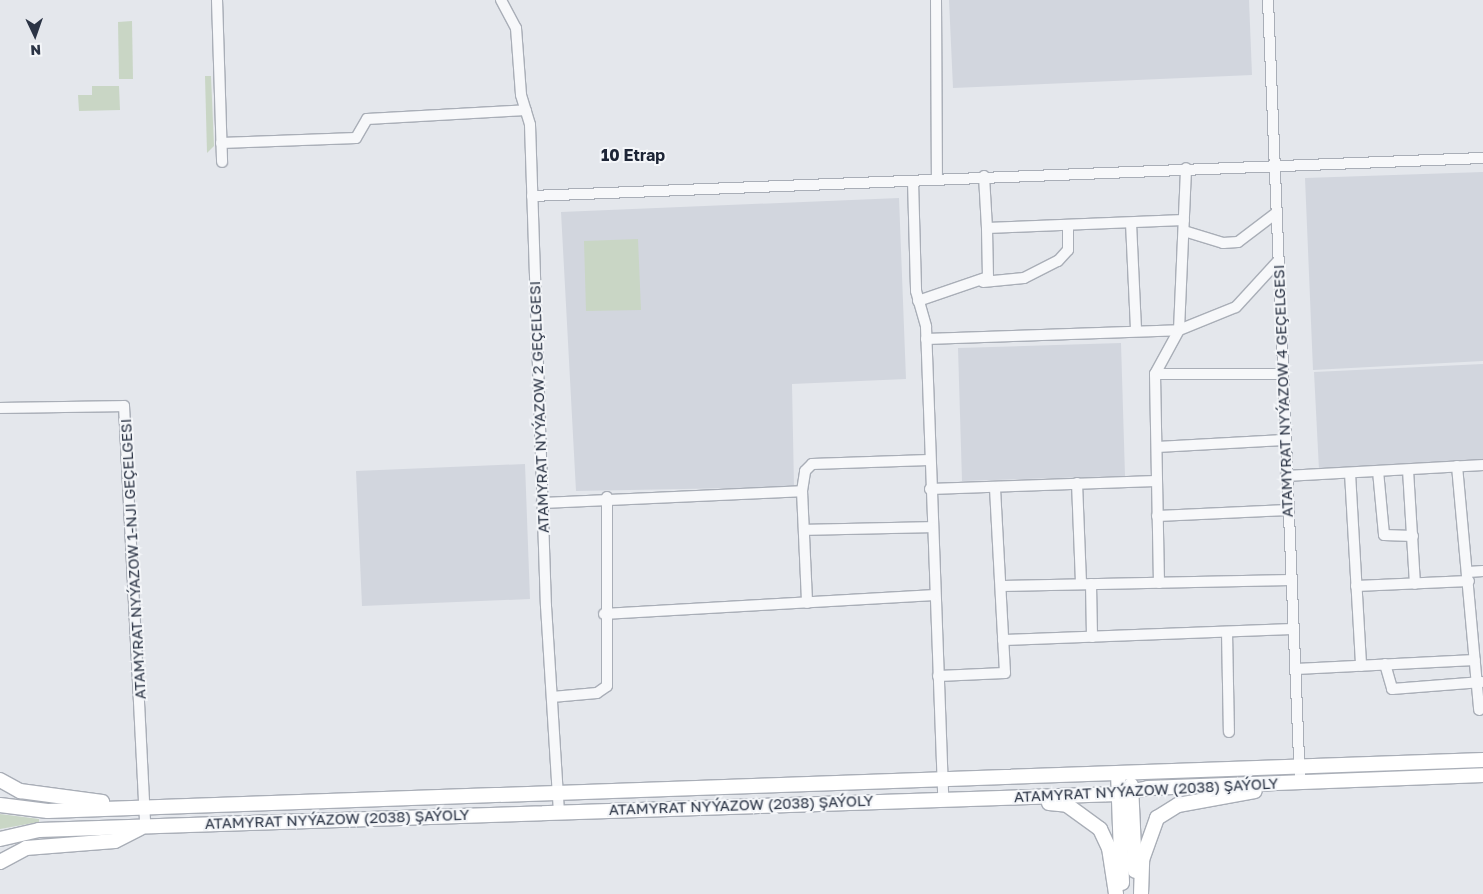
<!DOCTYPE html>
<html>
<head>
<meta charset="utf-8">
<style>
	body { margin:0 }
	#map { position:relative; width:1483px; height:894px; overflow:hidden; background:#e4e7ec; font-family:"Golos Text",sans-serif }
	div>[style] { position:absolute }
	.built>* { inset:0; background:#d2d6de }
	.green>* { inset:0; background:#c9d6c5 }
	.roads { filter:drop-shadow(1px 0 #a9aeb7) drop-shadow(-1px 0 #a9aeb7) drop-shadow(0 1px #a9aeb7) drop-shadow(0 -1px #a9aeb7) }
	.minor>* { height:10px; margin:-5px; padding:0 5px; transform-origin:5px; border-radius:5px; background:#f7f8fa }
	.major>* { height:14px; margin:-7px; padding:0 7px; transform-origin:7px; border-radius:7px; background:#fff }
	span { translate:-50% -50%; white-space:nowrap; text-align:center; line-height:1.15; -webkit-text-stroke:4px #f4f6f9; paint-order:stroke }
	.street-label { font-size:15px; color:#2b3445 }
	.neighbourhood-label { font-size:16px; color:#1d2536; font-weight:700 }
	.north { position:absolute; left:10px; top:10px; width:50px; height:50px; -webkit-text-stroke:4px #f4f6f9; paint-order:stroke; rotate:177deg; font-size:14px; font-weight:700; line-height:20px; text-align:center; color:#2b3445 }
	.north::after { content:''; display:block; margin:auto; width:18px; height:22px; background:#2b3445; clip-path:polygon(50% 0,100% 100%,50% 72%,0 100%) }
</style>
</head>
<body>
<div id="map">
	<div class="built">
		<i style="clip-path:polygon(949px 0,1249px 0,1252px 75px,953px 88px)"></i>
		<i style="clip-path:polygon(1483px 172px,1483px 361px,1313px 370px,1305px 178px)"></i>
		<i style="clip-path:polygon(899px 198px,906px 379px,792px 384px,794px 487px,576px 491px,561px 212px)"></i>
		<i style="clip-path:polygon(1121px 343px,1125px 476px,962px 481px,958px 348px)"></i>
		<i style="clip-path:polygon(1483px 364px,1483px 461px,1319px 470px,1314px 372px)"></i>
		<i style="clip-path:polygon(525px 464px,530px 599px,362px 606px,356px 471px)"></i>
	</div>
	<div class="green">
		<i style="clip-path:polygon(132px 21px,133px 79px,119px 79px,118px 22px)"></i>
		<i style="clip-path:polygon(205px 76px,211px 76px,214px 146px,207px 153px)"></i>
		<i style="clip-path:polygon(92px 86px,119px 86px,120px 110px,79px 111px,78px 95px,92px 95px)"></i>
		<i style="clip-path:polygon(638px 239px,641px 310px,586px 311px,584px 241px)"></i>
		<i style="clip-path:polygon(0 814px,39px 819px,39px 822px,0 829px)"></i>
	</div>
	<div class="roads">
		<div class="minor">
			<i style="left:217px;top:0;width:162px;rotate:88.2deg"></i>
			<i style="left:501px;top:0;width:32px;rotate:62deg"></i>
			<i style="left:516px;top:28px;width:67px;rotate:85.7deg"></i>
			<i style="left:521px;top:95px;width:31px;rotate:73deg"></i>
			<i style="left:530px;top:125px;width:481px;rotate:88.1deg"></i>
			<i style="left:546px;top:606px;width:205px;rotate:86.4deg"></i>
			<i style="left:936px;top:0;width:177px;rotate:89.7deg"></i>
			<i style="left:1268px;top:0;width:783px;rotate:87.66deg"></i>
			<i style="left:221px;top:143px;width:135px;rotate:-2.1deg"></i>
			<i style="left:356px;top:138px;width:22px;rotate:-60deg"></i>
			<i style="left:367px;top:119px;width:159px;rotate:-3.2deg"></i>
			<i style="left:984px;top:176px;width:52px;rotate:86.7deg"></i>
			<i style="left:987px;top:228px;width:197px;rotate:-2.3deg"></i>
			<i style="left:913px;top:181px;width:110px;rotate:88.4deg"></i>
			<i style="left:916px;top:291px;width:37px;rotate:74deg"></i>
			<i style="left:926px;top:327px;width:472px;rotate:87.9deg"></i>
			<i style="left:532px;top:196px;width:952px;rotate:-2.29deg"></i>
			<i style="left:1131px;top:223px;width:108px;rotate:87.3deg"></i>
			<i style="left:1184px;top:231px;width:41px;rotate:17.1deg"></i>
			<i style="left:1223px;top:243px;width:15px;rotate:-4deg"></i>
			<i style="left:1238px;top:242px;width:48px;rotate:-37.3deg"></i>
			<i style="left:983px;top:282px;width:41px;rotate:-5.6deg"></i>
			<i style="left:1024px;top:278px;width:38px;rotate:-27deg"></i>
			<i style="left:1058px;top:261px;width:15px;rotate:-48deg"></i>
			<i style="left:1068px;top:250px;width:25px;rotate:-90deg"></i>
			<i style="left:918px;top:301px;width:74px;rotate:-18.9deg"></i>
			<i style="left:988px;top:277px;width:49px;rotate:-91.2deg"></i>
			<i style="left:926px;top:339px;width:253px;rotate:-2deg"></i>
			<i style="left:1179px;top:330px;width:61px;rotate:-22deg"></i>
			<i style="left:1236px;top:307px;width:62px;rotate:-47.6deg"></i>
			<i style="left:1155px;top:374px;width:127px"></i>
			<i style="left:0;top:408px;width:124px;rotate:-0.9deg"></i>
			<i style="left:124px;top:406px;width:421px;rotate:87.1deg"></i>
			<i style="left:1157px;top:447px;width:127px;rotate:-3.2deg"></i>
			<i style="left:1457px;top:466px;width:245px;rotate:84.8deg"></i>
			<i style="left:1408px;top:470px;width:114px;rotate:86.5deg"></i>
			<i style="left:1378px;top:471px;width:64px;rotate:84.6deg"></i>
			<i style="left:1384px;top:535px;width:29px;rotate:2deg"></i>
			<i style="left:1350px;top:473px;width:193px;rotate:86.7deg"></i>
			<i style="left:1286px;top:476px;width:197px;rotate:-3.2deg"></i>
			<i style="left:1077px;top:483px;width:101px;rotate:87.7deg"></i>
			<i style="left:930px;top:489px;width:226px;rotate:-2deg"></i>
			<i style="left:802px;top:491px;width:20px;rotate:-81deg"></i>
			<i style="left:805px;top:471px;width:10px;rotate:-45deg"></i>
			<i style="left:812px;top:464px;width:117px;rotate:-2deg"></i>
			<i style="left:542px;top:503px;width:260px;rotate:-2.6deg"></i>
			<i style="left:802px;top:491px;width:112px;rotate:87.4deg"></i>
			<i style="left:1157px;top:516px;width:131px;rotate:-2.6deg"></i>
			<i style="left:804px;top:530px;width:128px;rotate:-1.3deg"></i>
			<i style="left:1468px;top:572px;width:15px;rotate:-4deg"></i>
			<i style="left:1159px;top:583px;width:209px;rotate:-91.1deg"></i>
			<i style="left:1155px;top:374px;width:50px;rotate:-61.4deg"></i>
			<i style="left:1179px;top:330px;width:162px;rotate:-87.5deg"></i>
			<i style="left:1091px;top:584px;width:53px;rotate:88.9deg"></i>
			<i style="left:1002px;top:586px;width:289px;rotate:-1.2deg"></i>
			<i style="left:1356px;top:586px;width:113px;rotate:-2.5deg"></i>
			<i style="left:604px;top:614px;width:331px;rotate:-3.3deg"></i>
			<i style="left:1227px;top:632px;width:100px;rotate:88.9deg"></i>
			<i style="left:1003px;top:640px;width:291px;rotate:-2.2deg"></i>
			<i style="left:1385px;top:664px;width:26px;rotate:74deg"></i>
			<i style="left:1392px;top:689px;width:90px;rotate:-4.4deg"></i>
			<i style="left:1296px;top:669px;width:179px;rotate:-2.9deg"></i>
			<i style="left:938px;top:676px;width:67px;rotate:-2.6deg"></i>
			<i style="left:1005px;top:673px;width:186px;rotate:-93.1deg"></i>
			<i style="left:552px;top:697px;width:45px;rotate:-5.1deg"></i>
			<i style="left:597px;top:693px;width:12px;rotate:-35deg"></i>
			<i style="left:607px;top:686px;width:189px;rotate:-90deg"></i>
		</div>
		<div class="major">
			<i style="left:1118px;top:773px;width:110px;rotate:87.9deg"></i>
			<i style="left:0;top:780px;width:23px;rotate:29deg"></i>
			<i style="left:20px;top:791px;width:83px;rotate:7.6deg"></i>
			<i style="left:1131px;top:785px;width:86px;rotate:87.3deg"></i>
			<i style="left:1049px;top:803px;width:18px;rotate:6deg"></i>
			<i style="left:1067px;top:805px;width:41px;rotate:36deg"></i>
			<i style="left:1100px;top:829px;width:21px;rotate:65deg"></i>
			<i style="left:1109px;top:848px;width:47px;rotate:81.3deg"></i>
			<i style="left:0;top:805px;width:48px;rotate:7.1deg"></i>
			<i style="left:48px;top:811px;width:1436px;rotate:-2.04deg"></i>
			<i style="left:0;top:839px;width:40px;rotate:-13deg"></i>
			<i style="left:39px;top:830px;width:1080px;rotate:-1.91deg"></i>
			<i style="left:1118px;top:794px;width:31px;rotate:-11deg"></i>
			<i style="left:1148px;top:788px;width:335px;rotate:-2.2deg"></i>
			<i style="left:0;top:862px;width:30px;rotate:-28deg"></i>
			<i style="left:26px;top:848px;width:89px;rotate:-4.5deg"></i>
			<i style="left:115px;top:841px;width:28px;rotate:-27deg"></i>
			<i style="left:1141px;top:894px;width:34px;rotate:-88deg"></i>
			<i style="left:1142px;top:860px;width:45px;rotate:-70.3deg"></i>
			<i style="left:1157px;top:818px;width:25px;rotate:-32deg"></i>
			<i style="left:1178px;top:805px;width:78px;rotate:-10.3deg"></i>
		</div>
	</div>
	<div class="street-label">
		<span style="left:1283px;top:391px;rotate:-92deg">ATAMYRAT NYÝAZOW 4 GEÇELGESI</span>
		<span style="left:539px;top:407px;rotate:-92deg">ATAMYRAT NYÝAZOW 2 GEÇELGESI</span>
		<span style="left:133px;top:559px;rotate:-93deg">ATAMYRAT NYÝAZOW 1-NJI GEÇELGESI</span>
		<span style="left:1146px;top:790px;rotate:-3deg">ATAMYRAT NYÝAZOW (2038) ŞAÝOLY</span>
		<span style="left:741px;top:805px;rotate:-2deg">ATAMYRAT NYÝAZOW (2038) ŞAÝOLY</span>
		<span style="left:337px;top:819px;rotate:-2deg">ATAMYRAT NYÝAZOW (2038) ŞAÝOLY</span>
	</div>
	<div class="neighbourhood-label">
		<span style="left:633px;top:155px">10 Etrap</span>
	</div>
	<div class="north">N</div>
</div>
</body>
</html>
